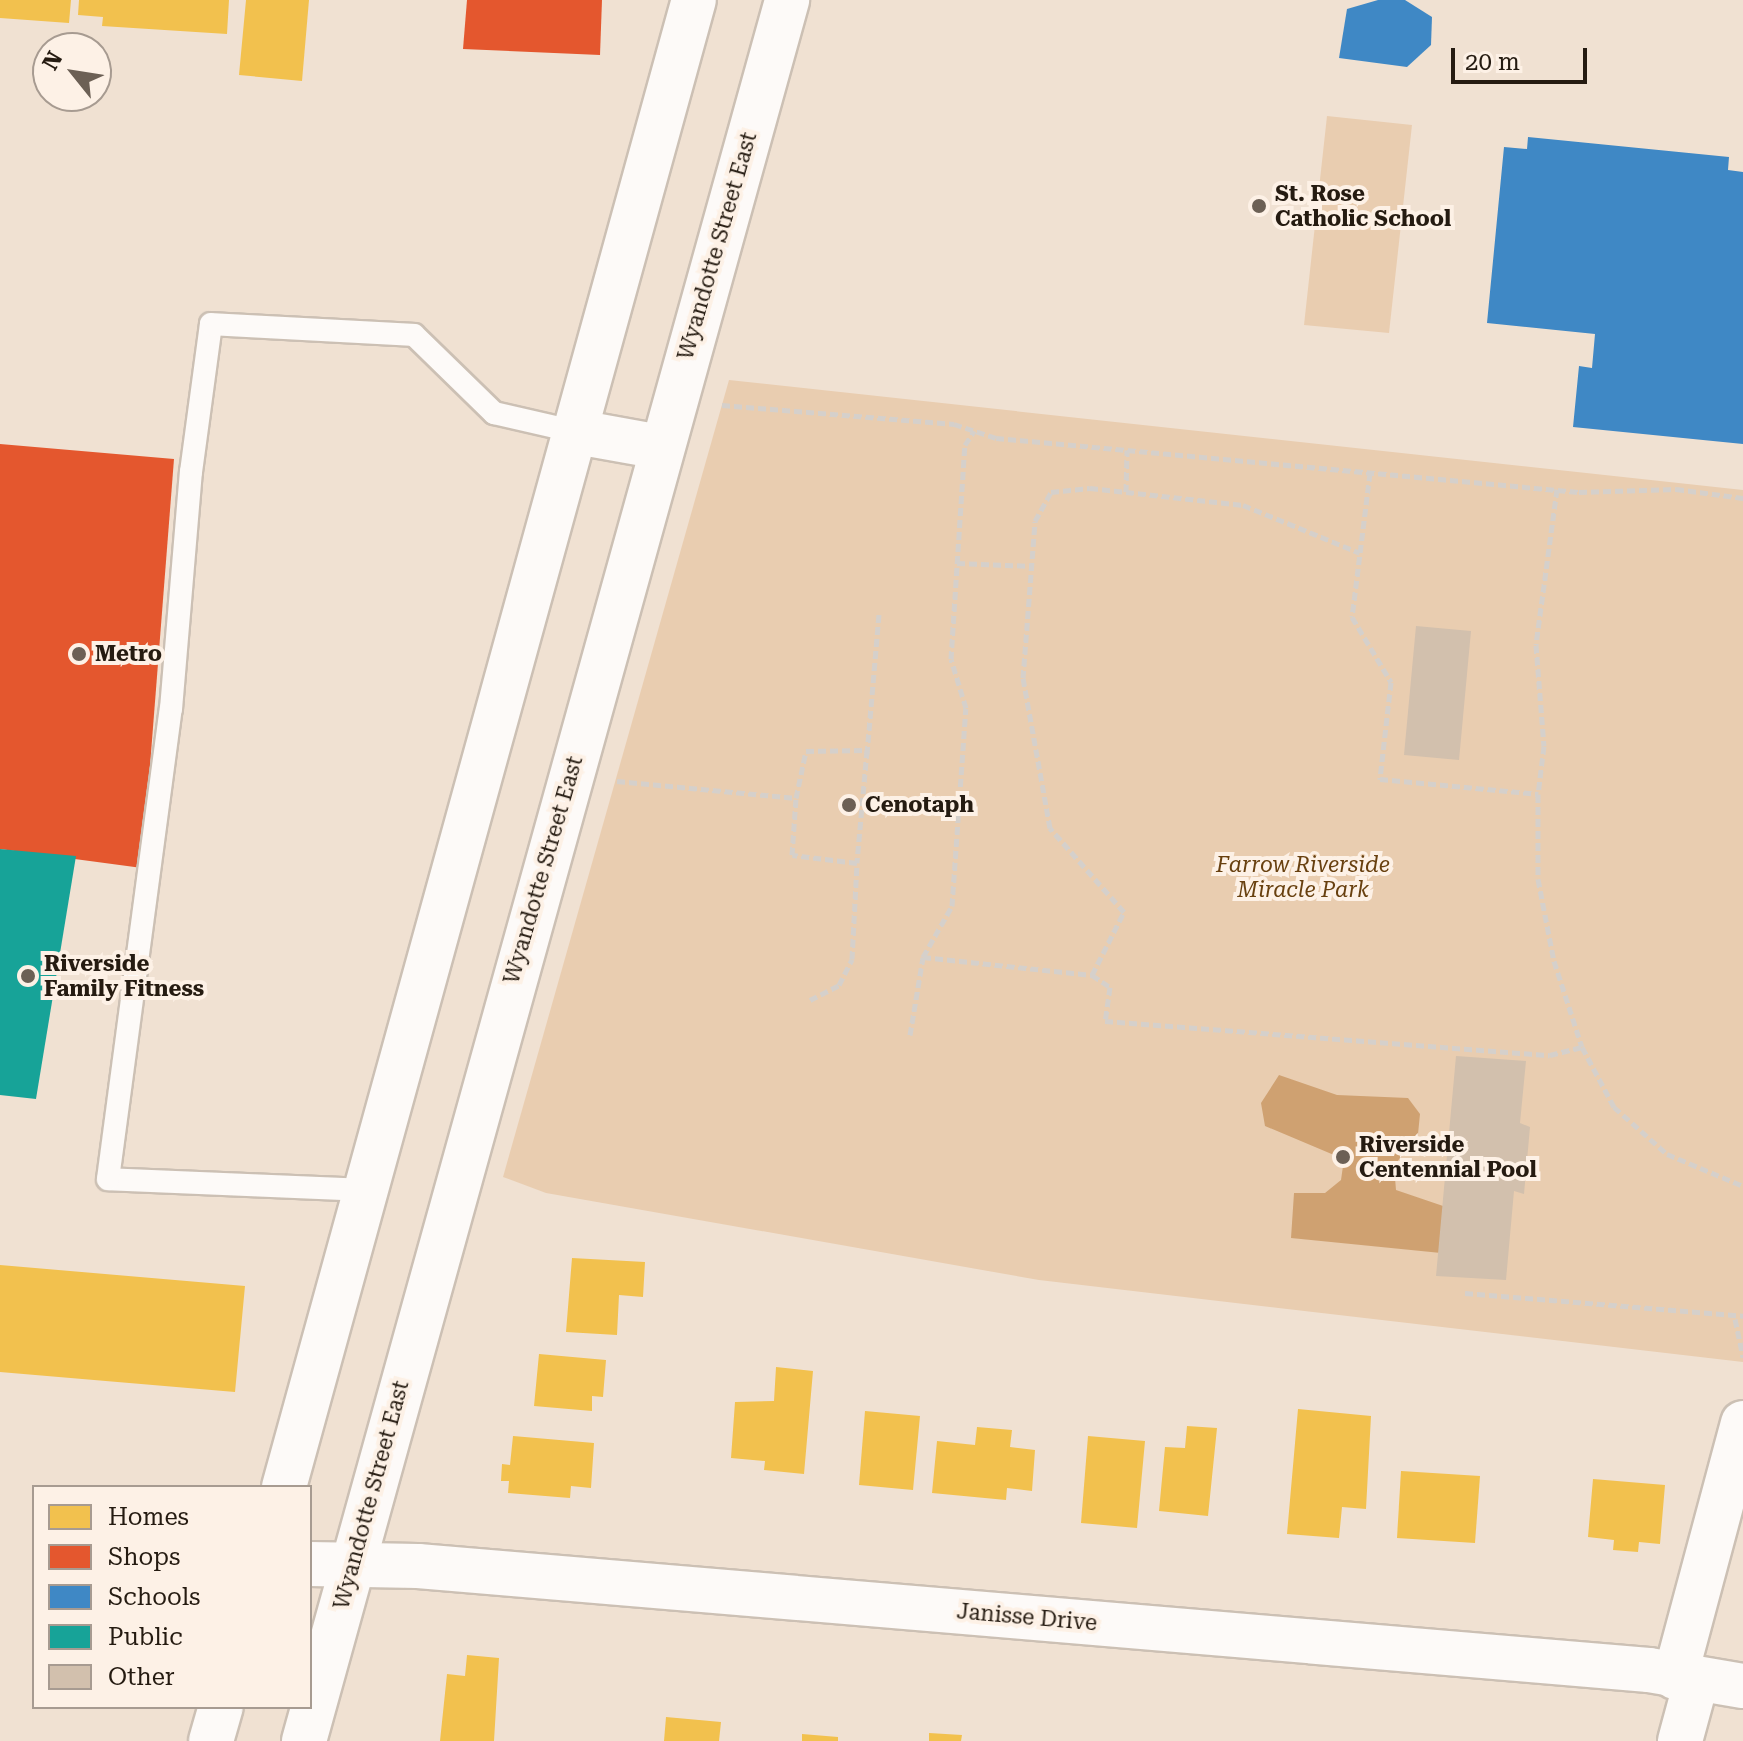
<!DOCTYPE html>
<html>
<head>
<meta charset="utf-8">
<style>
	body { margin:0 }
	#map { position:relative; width:1743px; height:1741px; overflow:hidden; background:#f0e1d2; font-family:"Roboto Serif",serif }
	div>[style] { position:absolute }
	.green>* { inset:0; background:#e9cdb0 }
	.water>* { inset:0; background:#cfa171 }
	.homes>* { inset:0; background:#f2c14e }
	.shops>* { inset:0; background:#e4572e }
	.schools>* { inset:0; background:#3f88c5 }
	.public>* { inset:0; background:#17a398 }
	.building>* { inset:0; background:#d2c0ad }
	.path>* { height:5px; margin-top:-2.5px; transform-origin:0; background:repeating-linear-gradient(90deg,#d5d0cb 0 8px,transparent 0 12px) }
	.roads { filter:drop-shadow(2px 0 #ccc0b4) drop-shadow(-2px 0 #ccc0b4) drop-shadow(0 2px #ccc0b4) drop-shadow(0 -2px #ccc0b4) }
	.lane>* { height:22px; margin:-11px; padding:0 11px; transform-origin:11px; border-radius:11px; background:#fdfaf8 }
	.street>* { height:44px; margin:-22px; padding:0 22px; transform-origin:22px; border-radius:22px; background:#fdfaf8 }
	.secondary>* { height:44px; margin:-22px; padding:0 22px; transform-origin:22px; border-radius:22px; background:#fdfaf8 }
	.dots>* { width:22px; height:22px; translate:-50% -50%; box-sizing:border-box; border:4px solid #fdf1e6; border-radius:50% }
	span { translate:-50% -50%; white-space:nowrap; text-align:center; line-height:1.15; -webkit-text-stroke:8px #fdf1e6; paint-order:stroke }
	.poi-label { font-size:22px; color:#251b11; font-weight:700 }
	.left { translate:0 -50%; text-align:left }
	.street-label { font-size:22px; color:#251b11 }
	.park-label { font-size:22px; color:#68400f; font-style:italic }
	.legend { position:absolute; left:32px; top:1485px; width:280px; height:224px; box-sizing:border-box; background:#fdf1e6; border:2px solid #a79b91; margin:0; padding:10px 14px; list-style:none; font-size:24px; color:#251b11 }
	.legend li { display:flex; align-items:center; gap:16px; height:40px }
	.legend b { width:40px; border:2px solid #a79b91 }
	.north { position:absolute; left:32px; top:32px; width:80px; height:80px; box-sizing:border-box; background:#fdf1e6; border:2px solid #a79b91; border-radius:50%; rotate:300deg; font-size:22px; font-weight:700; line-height:32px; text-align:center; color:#251b11 }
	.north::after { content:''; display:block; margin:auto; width:28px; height:36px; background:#6c6055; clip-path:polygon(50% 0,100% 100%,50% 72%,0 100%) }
	.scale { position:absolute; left:1451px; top:48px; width:136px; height:36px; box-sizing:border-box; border:4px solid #251b11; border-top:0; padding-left:10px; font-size:24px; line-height:28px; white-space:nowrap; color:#251b11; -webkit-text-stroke:6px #fdf1e6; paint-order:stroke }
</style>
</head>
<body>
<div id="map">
	<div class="green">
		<i style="clip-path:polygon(1327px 116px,1412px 125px,1389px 333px,1304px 325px)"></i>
		<i style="clip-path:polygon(729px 380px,1743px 490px,1743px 1362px,1039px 1280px,546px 1193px,503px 1177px)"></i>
	</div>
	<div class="water">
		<i style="clip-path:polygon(1279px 1075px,1337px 1095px,1408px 1098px,1420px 1114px,1418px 1134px,1394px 1166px,1396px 1190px,1446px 1207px,1441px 1253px,1291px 1238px,1294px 1193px,1325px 1193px,1341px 1180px,1343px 1166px,1334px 1155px,1265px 1126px,1261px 1103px)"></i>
	</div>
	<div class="homes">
		<i style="clip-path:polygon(0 0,71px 0,69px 23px,0 18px)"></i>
		<i style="clip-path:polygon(79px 0,229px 0,227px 34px,102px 26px,103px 17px,78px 15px)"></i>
		<i style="clip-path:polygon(246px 0,309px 0,302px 81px,239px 75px)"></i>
		<i style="clip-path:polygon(572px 1258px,645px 1262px,643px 1297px,619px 1295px,617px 1335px,566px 1332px)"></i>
		<i style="clip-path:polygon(0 1265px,245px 1286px,235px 1392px,0 1372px)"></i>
		<i style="clip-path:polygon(539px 1354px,606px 1360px,603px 1397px,592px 1396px,592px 1411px,534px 1406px)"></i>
		<i style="clip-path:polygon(776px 1367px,813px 1371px,804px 1474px,764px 1470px,765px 1461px,731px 1458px,735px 1402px,774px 1401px)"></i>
		<i style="clip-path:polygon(1298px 1409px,1371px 1416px,1366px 1509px,1342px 1507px,1339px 1538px,1287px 1534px)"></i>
		<i style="clip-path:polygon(865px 1411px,920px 1416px,913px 1490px,859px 1485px)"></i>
		<i style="clip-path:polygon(1187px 1426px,1217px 1428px,1208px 1516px,1159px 1511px,1165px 1447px,1185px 1448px)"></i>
		<i style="clip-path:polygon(977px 1427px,1012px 1430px,1010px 1447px,1035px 1450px,1032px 1491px,1007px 1488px,1006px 1500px,932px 1493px,937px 1441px,975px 1445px)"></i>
		<i style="clip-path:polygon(513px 1436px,594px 1443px,591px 1488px,571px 1486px,570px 1498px,508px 1493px,509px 1481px,501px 1481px,502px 1464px,510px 1465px)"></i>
		<i style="clip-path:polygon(1088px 1436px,1145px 1441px,1137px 1528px,1081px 1523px)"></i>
		<i style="clip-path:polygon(1401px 1471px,1480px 1476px,1475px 1543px,1397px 1538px)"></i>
		<i style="clip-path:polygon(1593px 1479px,1665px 1485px,1660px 1544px,1639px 1542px,1638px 1552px,1613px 1550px,1614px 1540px,1588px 1537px)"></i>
		<i style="clip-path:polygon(467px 1655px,499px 1658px,494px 1741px,440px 1741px,447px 1674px,465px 1676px)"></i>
		<i style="clip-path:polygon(666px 1717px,721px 1722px,719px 1741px,664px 1741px)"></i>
		<i style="clip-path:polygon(929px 1733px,962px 1735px,961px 1741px,929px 1741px)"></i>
		<i style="clip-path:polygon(802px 1734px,838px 1737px,838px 1741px,802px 1741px)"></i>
	</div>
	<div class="shops">
		<i style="clip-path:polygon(467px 0,602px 0,600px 55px,463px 49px)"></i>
		<i style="clip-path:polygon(0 444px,174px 459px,142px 868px,0 849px)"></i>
	</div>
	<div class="schools">
		<i style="clip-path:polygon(1378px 0,1405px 0,1432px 17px,1431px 45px,1407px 67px,1339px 58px,1347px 9px)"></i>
		<i style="clip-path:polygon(1528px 137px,1729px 157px,1728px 170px,1743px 172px,1743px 444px,1573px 427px,1579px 366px,1592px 368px,1595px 334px,1487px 323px,1504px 147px,1527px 149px)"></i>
	</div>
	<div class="public">
		<i style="clip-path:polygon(0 849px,76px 856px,36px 1099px,0 1095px)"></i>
	</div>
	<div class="building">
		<i style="clip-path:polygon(1416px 626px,1471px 631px,1459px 760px,1404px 755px)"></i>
		<i style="clip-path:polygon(1456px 1056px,1526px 1061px,1520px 1123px,1530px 1127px,1524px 1194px,1514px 1191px,1506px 1280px,1436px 1276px)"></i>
	</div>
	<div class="path">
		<i style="left:722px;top:405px;width:233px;rotate:4.7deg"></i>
		<i style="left:954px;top:424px;width:44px;rotate:18.4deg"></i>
		<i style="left:996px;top:438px;width:585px;rotate:5.29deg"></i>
		<i style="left:1579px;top:492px;width:97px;rotate:-1.8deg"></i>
		<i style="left:1676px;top:489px;width:68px;rotate:7.7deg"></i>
		<i style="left:1370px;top:473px;width:145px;rotate:97.1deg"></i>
		<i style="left:1352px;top:617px;width:76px;rotate:59deg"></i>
		<i style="left:1391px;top:682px;width:98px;rotate:96.5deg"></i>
		<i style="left:1380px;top:779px;width:159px;rotate:5.4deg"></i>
		<i style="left:1557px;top:489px;width:157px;rotate:97.7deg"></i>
		<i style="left:1536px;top:645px;width:101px;rotate:85.5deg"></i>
		<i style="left:1544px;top:746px;width:48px;rotate:97.1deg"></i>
		<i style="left:1538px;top:794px;width:85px;rotate:90deg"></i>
		<i style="left:1538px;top:879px;width:84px;rotate:79deg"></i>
		<i style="left:1554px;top:961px;width:90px;rotate:72deg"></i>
		<i style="left:1582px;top:1047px;width:68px;rotate:61.9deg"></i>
		<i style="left:1614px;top:1107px;width:71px;rotate:41.6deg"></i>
		<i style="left:1667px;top:1154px;width:82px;rotate:22.8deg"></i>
		<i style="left:1126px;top:492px;width:42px;rotate:-88.6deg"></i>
		<i style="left:957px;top:563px;width:74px;rotate:2.3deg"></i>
		<i style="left:867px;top:754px;width:140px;rotate:-85.1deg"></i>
		<i style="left:617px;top:781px;width:180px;rotate:5.4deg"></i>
		<i style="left:796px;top:798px;width:48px;rotate:-78deg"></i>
		<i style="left:806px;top:751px;width:61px;rotate:-0.9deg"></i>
		<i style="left:867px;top:750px;width:113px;rotate:95.1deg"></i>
		<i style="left:857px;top:863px;width:65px;rotate:-173deg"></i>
		<i style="left:792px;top:855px;width:57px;rotate:-86deg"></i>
		<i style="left:923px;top:957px;width:170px;rotate:6.1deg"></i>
		<i style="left:1092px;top:975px;width:22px;rotate:34deg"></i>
		<i style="left:1110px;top:987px;width:34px;rotate:98deg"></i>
		<i style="left:1105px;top:1021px;width:446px;rotate:4.4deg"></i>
		<i style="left:1550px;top:1055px;width:33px;rotate:-14deg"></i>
		<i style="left:1092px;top:975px;width:71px;rotate:-63.1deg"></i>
		<i style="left:1124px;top:912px;width:112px;rotate:-131.4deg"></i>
		<i style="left:1050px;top:828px;width:152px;rotate:-100.2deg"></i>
		<i style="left:1023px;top:678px;width:157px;rotate:-85.6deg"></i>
		<i style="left:1035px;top:521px;width:33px;rotate:-61deg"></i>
		<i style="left:1051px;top:492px;width:39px;rotate:-6deg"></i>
		<i style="left:1090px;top:488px;width:154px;rotate:6.3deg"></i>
		<i style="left:1243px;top:505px;width:126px;rotate:22.3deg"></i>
		<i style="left:810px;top:1000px;width:33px;rotate:-27deg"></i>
		<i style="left:839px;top:985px;width:29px;rotate:-63deg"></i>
		<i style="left:852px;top:959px;width:96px;rotate:-87deg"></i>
		<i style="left:910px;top:1035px;width:79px;rotate:-80.5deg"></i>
		<i style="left:923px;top:957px;width:59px;rotate:-60.4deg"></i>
		<i style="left:952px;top:906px;width:198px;rotate:-86deg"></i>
		<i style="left:966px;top:708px;width:51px;rotate:-107deg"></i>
		<i style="left:951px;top:659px;width:214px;rotate:-86.3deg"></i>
		<i style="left:965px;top:445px;width:17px;rotate:-57deg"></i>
		<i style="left:1465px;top:1293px;width:279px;rotate:4.7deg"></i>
		<i style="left:1735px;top:1319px;width:39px;rotate:78deg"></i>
	</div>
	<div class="roads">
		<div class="lane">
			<i style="left:368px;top:1190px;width:260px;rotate:-177.6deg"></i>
			<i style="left:108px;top:1179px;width:474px;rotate:-82.4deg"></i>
			<i style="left:171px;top:709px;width:238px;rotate:-85.2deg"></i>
			<i style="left:191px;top:472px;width:149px;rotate:-82.3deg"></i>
			<i style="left:211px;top:324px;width:203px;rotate:3.1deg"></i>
			<i style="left:414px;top:335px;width:112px;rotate:44.3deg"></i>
			<i style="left:494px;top:413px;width:85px;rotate:12.9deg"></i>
		</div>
		<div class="street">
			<i style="left:310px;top:1564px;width:108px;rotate:1.1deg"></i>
			<i style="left:418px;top:1566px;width:1235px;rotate:4.83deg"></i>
			<i style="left:1649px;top:1670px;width:95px;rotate:9.7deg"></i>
			<i style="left:1675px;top:1677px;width:263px;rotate:-75deg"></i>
			<i style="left:1680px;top:1741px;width:61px;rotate:-74.8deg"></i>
		</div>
		<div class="secondary">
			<i style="left:577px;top:432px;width:84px;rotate:10.2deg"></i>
			<i style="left:284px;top:1487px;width:1542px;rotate:-74.59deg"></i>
			<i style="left:211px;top:1741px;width:35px;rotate:-74deg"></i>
			<i style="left:304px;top:1741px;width:1807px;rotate:-74.49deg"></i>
		</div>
	</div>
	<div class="dots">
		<i style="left:1259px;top:206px;background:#6c6055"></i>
		<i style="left:79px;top:654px;background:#6c6055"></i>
		<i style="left:849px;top:805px;background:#6c6055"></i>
		<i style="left:28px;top:976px;background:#6c6055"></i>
		<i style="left:1343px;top:1157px;background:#6c6055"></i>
	</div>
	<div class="poi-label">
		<span class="left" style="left:1275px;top:206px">St. Rose<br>Catholic School</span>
		<span class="left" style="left:95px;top:654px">Metro</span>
		<span class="left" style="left:865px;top:805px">Cenotaph</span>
		<span class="left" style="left:44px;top:976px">Riverside<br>Family Fitness</span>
		<span class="left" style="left:1359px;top:1157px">Riverside<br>Centennial Pool</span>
	</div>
	<div class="street-label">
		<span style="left:717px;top:246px;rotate:-74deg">Wyandotte Street East</span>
		<span style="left:543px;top:870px;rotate:-74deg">Wyandotte Street East</span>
		<span style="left:371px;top:1495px;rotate:-75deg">Wyandotte Street East</span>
		<span style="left:1027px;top:1617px;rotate:5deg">Janisse Drive</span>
	</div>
	<div class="park-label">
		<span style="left:1303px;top:877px">Farrow Riverside<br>Miracle Park</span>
	</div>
	<ul class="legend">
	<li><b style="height:22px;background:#f2c14e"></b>Homes</li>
	<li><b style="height:22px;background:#e4572e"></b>Shops</li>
	<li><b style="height:22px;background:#3f88c5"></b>Schools</li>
	<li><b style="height:22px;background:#17a398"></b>Public</li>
	<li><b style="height:22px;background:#d2c0ad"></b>Other</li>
	</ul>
	<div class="north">N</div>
	<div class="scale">20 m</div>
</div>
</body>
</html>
